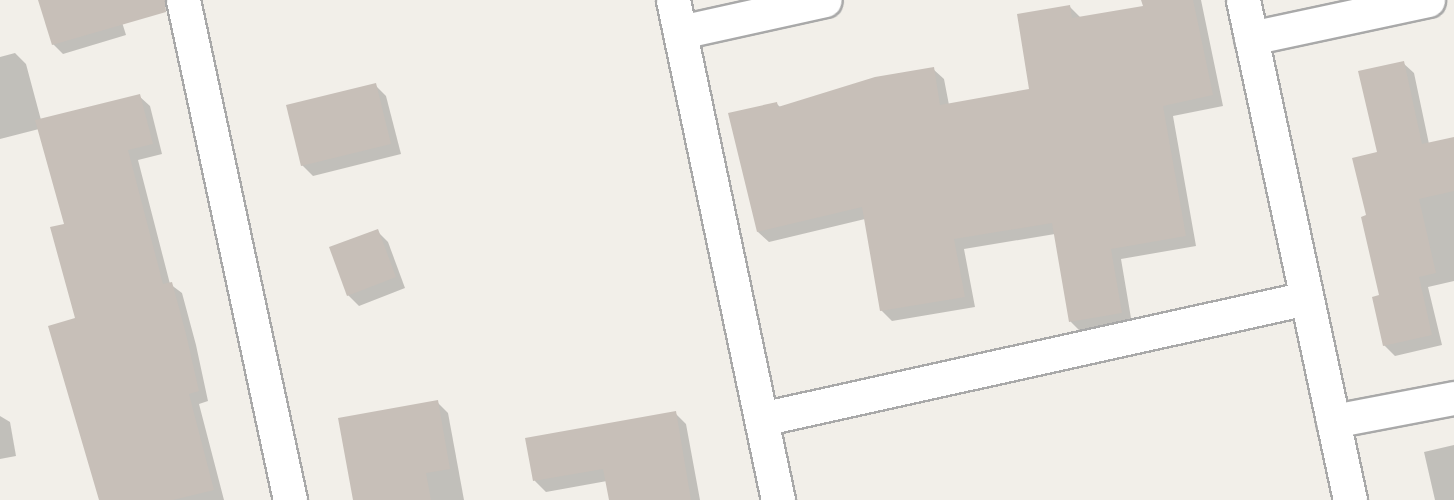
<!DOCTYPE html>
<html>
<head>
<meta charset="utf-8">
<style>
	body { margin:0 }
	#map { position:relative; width:1454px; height:500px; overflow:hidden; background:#f2efe9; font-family:Overpass,sans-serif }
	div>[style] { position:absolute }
	.shadow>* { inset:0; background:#0003 }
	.building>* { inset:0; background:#c7bfb8 }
	.roads { filter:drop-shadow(2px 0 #a9a9a9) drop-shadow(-2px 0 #a9a9a9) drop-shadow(0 2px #a9a9a9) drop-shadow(0 -2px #a9a9a9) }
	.minor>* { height:33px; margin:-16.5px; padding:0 16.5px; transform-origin:16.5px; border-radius:16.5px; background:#fff }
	span { translate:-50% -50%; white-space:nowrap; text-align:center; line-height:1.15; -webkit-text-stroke:4.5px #fff; paint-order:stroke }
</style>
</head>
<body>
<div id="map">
	<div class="shadow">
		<i style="clip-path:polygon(40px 0,115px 0,126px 35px,63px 54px,53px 44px)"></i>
		<i style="clip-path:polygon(1143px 0,1201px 0,1223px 106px,1173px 116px,1196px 246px,1121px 259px,1132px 324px,1081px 332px,1071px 322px,1055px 234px,964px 249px,975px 307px,892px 321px,881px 310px,865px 219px,769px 242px,758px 232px,776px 103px,780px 107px,933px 69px,944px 79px,949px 105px,1030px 91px,1069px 6px,1081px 18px,1145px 8px)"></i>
		<i style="clip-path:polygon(15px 53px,26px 64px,41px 120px,139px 96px,150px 106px,162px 154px,138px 160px,170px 284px,182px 293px,196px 345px,208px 401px,199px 404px,224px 500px,101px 500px,66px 225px,39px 129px,0 139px,0 57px)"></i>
		<i style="clip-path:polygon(1403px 63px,1414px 73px,1429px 144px,1454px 138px,1454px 281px,1428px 287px,1442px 345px,1395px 356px,1384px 345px,1379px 154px)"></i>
		<i style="clip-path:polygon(375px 85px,386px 96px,401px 154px,313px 176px,302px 165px)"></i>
		<i style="clip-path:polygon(377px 231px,388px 242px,405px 288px,359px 306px,348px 295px)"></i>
		<i style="clip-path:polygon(437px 402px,448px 413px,464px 500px,383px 500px)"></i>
		<i style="clip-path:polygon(675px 413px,686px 424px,700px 500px,610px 500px,607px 481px,546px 492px,535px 481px,527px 439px)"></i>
		<i style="clip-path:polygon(0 416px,10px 422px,16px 456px,0 459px)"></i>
		<i style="clip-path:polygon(1454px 445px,1454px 500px,1435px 500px,1424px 452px)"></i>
	</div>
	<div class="building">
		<i style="clip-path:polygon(38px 0,165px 0,166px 12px,52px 45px)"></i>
		<i style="clip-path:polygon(1141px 0,1193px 0,1213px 95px,1163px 106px,1186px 236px,1111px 249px,1122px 313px,1069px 322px,1052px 223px,954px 239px,965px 297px,880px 311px,862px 207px,757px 232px,728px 113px,777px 102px,778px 107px,875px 77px,934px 67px,940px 105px,1029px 89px,1017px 14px,1070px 5px,1072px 18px,1143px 6px)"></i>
		<i style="clip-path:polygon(1404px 61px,1422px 144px,1454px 137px,1454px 191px,1419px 199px,1436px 273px,1419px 277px,1432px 335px,1383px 346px,1372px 297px,1379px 295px,1361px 217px,1366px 215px,1352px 158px,1377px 152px,1358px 71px)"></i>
		<i style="clip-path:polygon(376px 83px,391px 144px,301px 166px,286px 105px)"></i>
		<i style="clip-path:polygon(140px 94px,153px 144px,128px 150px,163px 284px,172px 282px,186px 334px,199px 391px,189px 394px,214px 490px,173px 500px,99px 500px,48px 326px,75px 318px,50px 227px,64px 224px,35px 120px)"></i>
		<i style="clip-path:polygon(378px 229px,396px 277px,347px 296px,329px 247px)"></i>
		<i style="clip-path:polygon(438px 400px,450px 469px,426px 473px,431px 500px,353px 500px,338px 418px)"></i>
		<i style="clip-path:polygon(676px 411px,691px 500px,609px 500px,603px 469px,533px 481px,525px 438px)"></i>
	</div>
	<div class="roads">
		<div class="minor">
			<i style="left:183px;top:0;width:511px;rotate:77.92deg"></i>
			<i style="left:673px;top:0;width:511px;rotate:78.14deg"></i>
			<i style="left:1243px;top:0;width:511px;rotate:77.92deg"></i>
			<i style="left:680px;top:32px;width:148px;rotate:-12.4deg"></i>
			<i style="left:1251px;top:38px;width:181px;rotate:-12.1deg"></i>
			<i style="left:761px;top:419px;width:559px;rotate:-12.5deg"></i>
			<i style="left:1333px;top:421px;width:123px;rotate:-10.8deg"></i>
		</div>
	</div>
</div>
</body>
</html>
